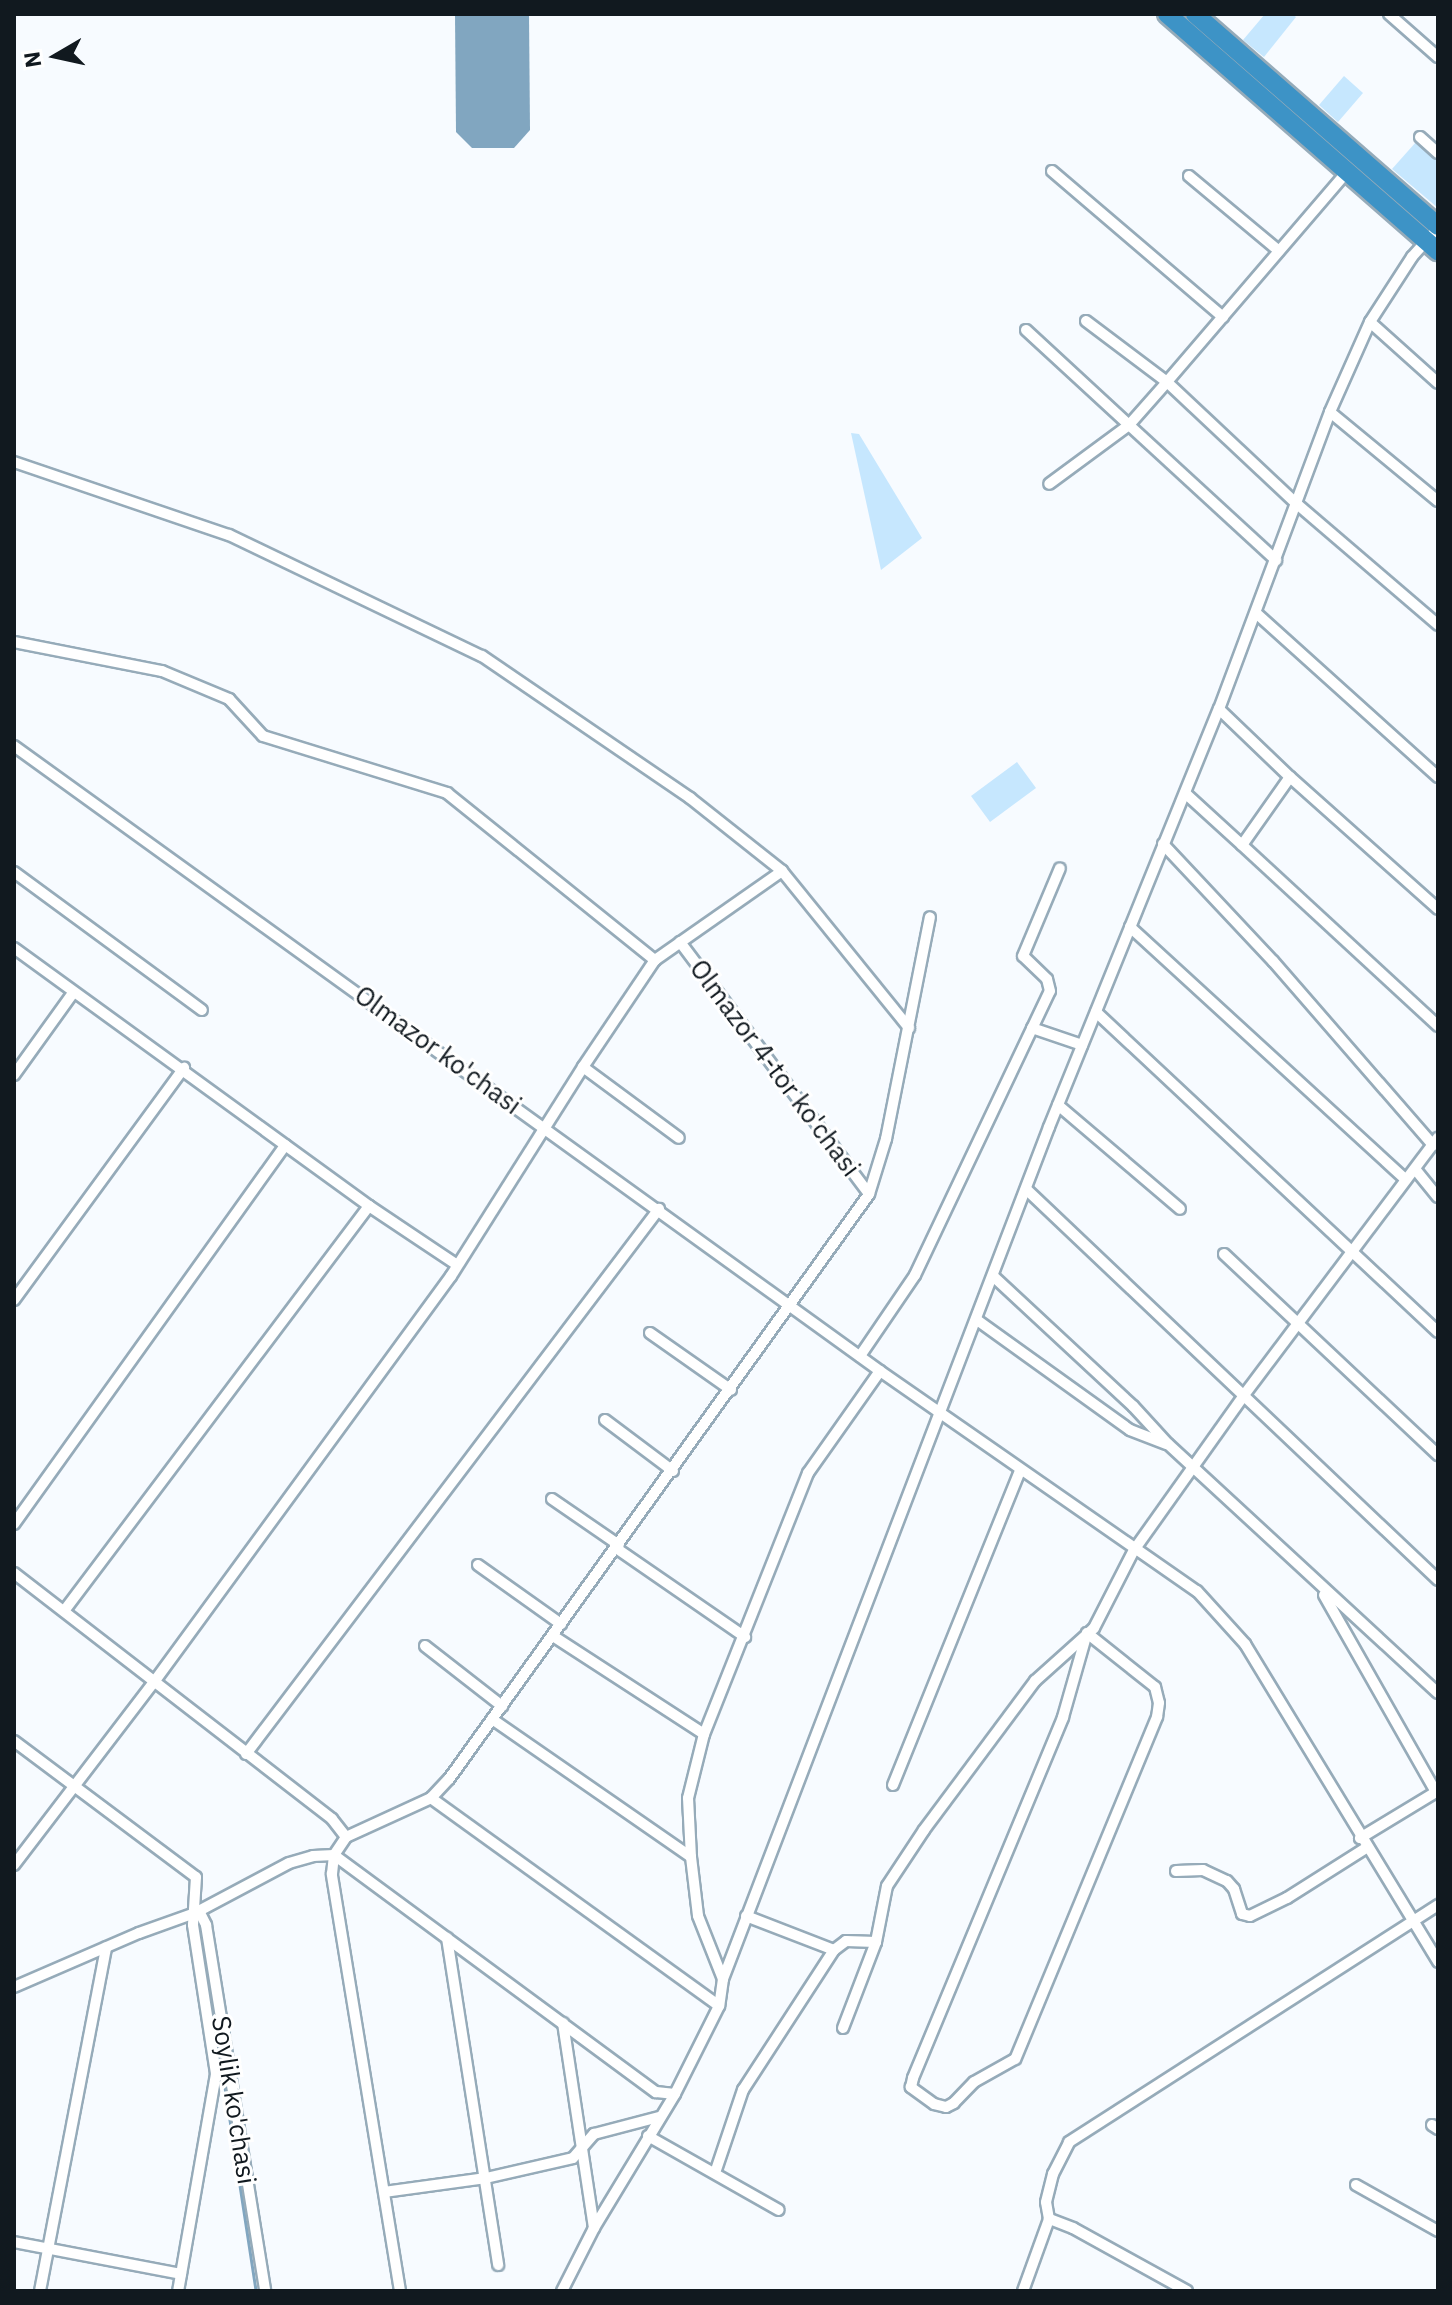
<!DOCTYPE html>
<html>
<head>
<meta charset="utf-8">
<style>
	body { margin:0 }
	#map { position:relative; width:1452px; height:2305px; overflow:hidden; background:#f7fbff; font-family:"IBM Plex Sans",sans-serif }
	div>[style] { position:absolute }
	.green>* { inset:0; background:#c6e7fe }
	.water>* { inset:0; background:#81a6c0 }
	.stream>* { height:3px; margin:-1.5px; padding:0 1.5px; transform-origin:1.5px; border-radius:1.5px; background:#81a6c0 }
	.roads { filter:drop-shadow(2px 0 #96abb9) drop-shadow(-2px 0 #96abb9) drop-shadow(0 2px #96abb9) drop-shadow(0 -2px #96abb9) }
	.street>* { height:10px; margin:-5px; padding:0 5px; transform-origin:5px; border-radius:5px; background:#fff }
	.highway>* { height:18px; margin:-9px; padding:0 9px; transform-origin:9px; border-radius:9px; background:#3d93c6 }
	span { translate:-50% -50%; white-space:nowrap; text-align:center; line-height:1.15; -webkit-text-stroke:6px #fff; paint-order:stroke }
	.street-label { font-size:26px; color:#11191f }
	.frame { position:absolute; inset:0; border:16px solid #11191f; pointer-events:none }
	.north { position:absolute; left:16px; top:16px; width:80px; height:80px; -webkit-text-stroke:6px #fff; paint-order:stroke; rotate:261deg; font-size:22px; font-weight:700; line-height:32px; text-align:center; color:#11191f }
	.north::after { content:''; display:block; margin:auto; width:28px; height:36px; background:#11191f; clip-path:polygon(50% 0,100% 100%,50% 72%,0 100%) }
</style>
</head>
<body>
<div id="map">
	<div class="green">
		<i style="clip-path:polygon(1265px 14px,1292px 14px,1296px 17px,1264px 57px,1243px 40px)"></i>
		<i style="clip-path:polygon(1344px 76px,1363px 93px,1338px 122px,1319px 105px)"></i>
		<i style="clip-path:polygon(1416px 142px,1438px 161px,1438px 208px,1392px 169px)"></i>
		<i style="clip-path:polygon(851px 433px,859px 434px,922px 538px,881px 570px)"></i>
		<i style="clip-path:polygon(1017px 762px,1036px 788px,990px 822px,971px 796px)"></i>
	</div>
	<div class="water">
		<i style="clip-path:polygon(455px 14px,529px 14px,530px 130px,514px 148px,472px 148px,456px 132px)"></i>
	</div>
	<div class="stream">
		<i style="left:200px;top:1927px;width:368px;rotate:81.3deg"></i>
	</div>
	<div class="roads">
		<div class="street">
			<i style="left:1389px;top:14px;width:65px;rotate:41.3deg"></i>
			<i style="left:1420px;top:137px;width:24px;rotate:42deg"></i>
			<i style="left:1052px;top:171px;width:225px;rotate:40.5deg"></i>
			<i style="left:1346px;top:173px;width:275px;rotate:130.6deg"></i>
			<i style="left:1167px;top:382px;width:178px;rotate:43.2deg"></i>
			<i style="left:1297px;top:504px;width:186px;rotate:40.6deg"></i>
			<i style="left:1189px;top:176px;width:117px;rotate:39.8deg"></i>
			<i style="left:1438px;top:228px;width:39px;rotate:132deg"></i>
			<i style="left:1412px;top:257px;width:77px;rotate:122.9deg"></i>
			<i style="left:1370px;top:322px;width:98px;rotate:114deg"></i>
			<i style="left:1330px;top:412px;width:317px;rotate:110.5deg"></i>
			<i style="left:1219px;top:709px;width:98px;rotate:43.8deg"></i>
			<i style="left:1290px;top:777px;width:83px;rotate:125.2deg"></i>
			<i style="left:1242px;top:845px;width:267px;rotate:42.7deg"></i>
			<i style="left:1086px;top:321px;width:101px;rotate:37deg"></i>
			<i style="left:1167px;top:382px;width:57px;rotate:131.5deg"></i>
			<i style="left:1129px;top:425px;width:200px;rotate:42.6deg"></i>
			<i style="left:1370px;top:322px;width:91px;rotate:41.9deg"></i>
			<i style="left:1026px;top:330px;width:140px;rotate:42.7deg"></i>
			<i style="left:1129px;top:425px;width:99px;rotate:143.6deg"></i>
			<i style="left:1330px;top:412px;width:140px;rotate:39.5deg"></i>
			<i style="left:14px;top:462px;width:227px;rotate:18.8deg"></i>
			<i style="left:229px;top:535px;width:280px;rotate:25.6deg"></i>
			<i style="left:482px;top:656px;width:252px;rotate:34.3deg"></i>
			<i style="left:690px;top:798px;width:117px;rotate:38.4deg"></i>
			<i style="left:782px;top:871px;width:202px;rotate:51deg"></i>
			<i style="left:1256px;top:613px;width:245px;rotate:42deg"></i>
			<i style="left:14px;top:642px;width:151px;rotate:11.1deg"></i>
			<i style="left:162px;top:671px;width:73px;rotate:22.7deg"></i>
			<i style="left:229px;top:699px;width:50px;rotate:47.4deg"></i>
			<i style="left:263px;top:736px;width:193px;rotate:17.2deg"></i>
			<i style="left:447px;top:793px;width:267px;rotate:38.8deg"></i>
			<i style="left:14px;top:746px;width:1068px;rotate:35.82deg"></i>
			<i style="left:880px;top:1371px;width:125px;rotate:125.2deg"></i>
			<i style="left:808px;top:1473px;width:281px;rotate:111.7deg"></i>
			<i style="left:704px;top:1734px;width:66px;rotate:104deg"></i>
			<i style="left:688px;top:1798px;width:59px;rotate:87.1deg"></i>
			<i style="left:691px;top:1857px;width:59px;rotate:83.2deg"></i>
			<i style="left:698px;top:1916px;width:68px;rotate:68.4deg"></i>
			<i style="left:723px;top:1979px;width:27px;rotate:98deg"></i>
			<i style="left:719px;top:2006px;width:98px;rotate:116.6deg"></i>
			<i style="left:675px;top:2094px;width:157px;rotate:121.2deg"></i>
			<i style="left:594px;top:2228px;width:71px;rotate:116.9deg"></i>
			<i style="left:1290px;top:777px;width:198px;rotate:41.7deg"></i>
			<i style="left:1185px;top:793px;width:77px;rotate:42.4deg"></i>
			<i style="left:1163px;top:844px;width:161px;rotate:46.8deg"></i>
			<i style="left:1273px;top:961px;width:244px;rotate:49deg"></i>
			<i style="left:14px;top:872px;width:233px;rotate:36.3deg"></i>
			<i style="left:1130px;top:927px;width:374px;rotate:42.5deg"></i>
			<i style="left:680px;top:942px;width:315px;rotate:53.1deg"></i>
			<i style="left:14px;top:948px;width:439px;rotate:36deg"></i>
			<i style="left:369px;top:1206px;width:106px;rotate:33.8deg"></i>
			<i style="left:1096px;top:1012px;width:468px;rotate:43.1deg"></i>
			<i style="left:1032px;top:1028px;width:53px;rotate:18.8deg"></i>
			<i style="left:583px;top:1067px;width:119px;rotate:36.5deg"></i>
			<i style="left:14px;top:1075px;width:101px;rotate:-54.3deg"></i>
			<i style="left:1058px;top:1105px;width:160px;rotate:40.4deg"></i>
			<i style="left:1415px;top:1169px;width:36px;rotate:51deg"></i>
			<i style="left:1026px;top:1189px;width:568px;rotate:43.5deg"></i>
			<i style="left:1224px;top:1254px;width:294px;rotate:43.2deg"></i>
			<i style="left:993px;top:1276px;width:191px;rotate:42.9deg"></i>
			<i style="left:1133px;top:1406px;width:52px;rotate:47.4deg"></i>
			<i style="left:1168px;top:1444px;width:367px;rotate:42.7deg"></i>
			<i style="left:14px;top:1300px;width:288px;rotate:-53.8deg"></i>
			<i style="left:977px;top:1320px;width:188px;rotate:35.7deg"></i>
			<i style="left:1130px;top:1430px;width:39px;rotate:21deg"></i>
			<i style="left:650px;top:1333px;width:99px;rotate:35.1deg"></i>
			<i style="left:860px;top:1356px;width:98px;rotate:-55.8deg"></i>
			<i style="left:915px;top:1275px;width:314px;rotate:-64.6deg"></i>
			<i style="left:1050px;top:991px;width:12px;rotate:-104deg"></i>
			<i style="left:1047px;top:979px;width:33px;rotate:-136deg"></i>
			<i style="left:1023px;top:956px;width:95px;rotate:-67.2deg"></i>
			<i style="left:880px;top:1371px;width:386px;rotate:34.8deg"></i>
			<i style="left:1197px;top:1591px;width:72px;rotate:47.8deg"></i>
			<i style="left:1245px;top:1644px;width:372px;rotate:58.7deg"></i>
			<i style="left:605px;top:1420px;width:85px;rotate:36.9deg"></i>
			<i style="left:552px;top:1499px;width:81px;rotate:34.5deg"></i>
			<i style="left:14px;top:1524px;width:466px;rotate:-54.4deg"></i>
			<i style="left:616px;top:1548px;width:157px;rotate:34.6deg"></i>
			<i style="left:478px;top:1565px;width:102px;rotate:35.4deg"></i>
			<i style="left:14px;top:1573px;width:402px;rotate:37.7deg"></i>
			<i style="left:332px;top:1819px;width:23px;rotate:52deg"></i>
			<i style="left:1324px;top:1595px;width:227px;rotate:60.4deg"></i>
			<i style="left:1436px;top:1792px;width:89px;rotate:148.8deg"></i>
			<i style="left:64px;top:1611px;width:507px;rotate:-53.02deg"></i>
			<i style="left:1087px;top:1633px;width:87px;rotate:38.5deg"></i>
			<i style="left:1155px;top:1687px;width:16px;rotate:76deg"></i>
			<i style="left:1159px;top:1703px;width:14px;rotate:98deg"></i>
			<i style="left:1157px;top:1717px;width:370px;rotate:112.5deg"></i>
			<i style="left:1015px;top:2059px;width:47px;rotate:150.7deg"></i>
			<i style="left:974px;top:2082px;width:29px;rotate:134deg"></i>
			<i style="left:954px;top:2103px;width:9px;rotate:153deg"></i>
			<i style="left:946px;top:2107px;width:12px;rotate:-166deg"></i>
			<i style="left:934px;top:2104px;width:29px;rotate:-144deg"></i>
			<i style="left:911px;top:2087px;width:9px;rotate:-77deg"></i>
			<i style="left:913px;top:2078px;width:391px;rotate:-67.4deg"></i>
			<i style="left:1063px;top:1717px;width:87px;rotate:-74.1deg"></i>
			<i style="left:553px;top:1636px;width:180px;rotate:33deg"></i>
			<i style="left:425px;top:1646px;width:98px;rotate:37.9deg"></i>
			<i style="left:492px;top:1719px;width:242px;rotate:34.7deg"></i>
			<i style="left:14px;top:1741px;width:227px;rotate:36.8deg"></i>
			<i style="left:196px;top:1877px;width:48px;rotate:93.6deg"></i>
			<i style="left:193px;top:1925px;width:151px;rotate:81.2deg"></i>
			<i style="left:216px;top:2074px;width:220px;rotate:99.9deg"></i>
			<i style="left:246px;top:1754px;width:684px;rotate:-52.85deg"></i>
			<i style="left:893px;top:1785px;width:340px;rotate:-68deg"></i>
			<i style="left:431px;top:1798px;width:355px;rotate:35.8deg"></i>
			<i style="left:14px;top:1865px;width:230px;rotate:-52.6deg"></i>
			<i style="left:154px;top:1682px;width:503px;rotate:-53.81deg"></i>
			<i style="left:451px;top:1276px;width:247px;rotate:-57.7deg"></i>
			<i style="left:583px;top:1067px;width:129px;rotate:-56.1deg"></i>
			<i style="left:655px;top:960px;width:155px;rotate:-35deg"></i>
			<i style="left:1176px;top:1871px;width:27px;rotate:-2deg"></i>
			<i style="left:1203px;top:1870px;width:26px;rotate:25deg"></i>
			<i style="left:1227px;top:1881px;width:11px;rotate:49deg"></i>
			<i style="left:1234px;top:1889px;width:26px;rotate:72deg"></i>
			<i style="left:1242px;top:1914px;width:8px;rotate:14deg"></i>
			<i style="left:1250px;top:1916px;width:41px;rotate:-25.9deg"></i>
			<i style="left:1287px;top:1898px;width:93px;rotate:-32.3deg"></i>
			<i style="left:199px;top:1911px;width:16px;rotate:63deg"></i>
			<i style="left:206px;top:1925px;width:371px;rotate:80.8deg"></i>
			<i style="left:746px;top:1916px;width:94px;rotate:21.1deg"></i>
			<i style="left:447px;top:1938px;width:331px;rotate:81.1deg"></i>
			<i style="left:723px;top:1979px;width:912px;rotate:-69.06deg"></i>
			<i style="left:1049px;top:1127px;width:451px;rotate:-67.9deg"></i>
			<i style="left:14px;top:1987px;width:136px;rotate:-23.4deg"></i>
			<i style="left:139px;top:1933px;width:59px;rotate:-19.7deg"></i>
			<i style="left:195px;top:1913px;width:106px;rotate:-28deg"></i>
			<i style="left:289px;top:1863px;width:25px;rotate:-16deg"></i>
			<i style="left:313px;top:1856px;width:21px;rotate:-3deg"></i>
			<i style="left:334px;top:1855px;width:400px;rotate:36.4deg"></i>
			<i style="left:656px;top:2092px;width:19px;rotate:6deg"></i>
			<i style="left:563px;top:2023px;width:207px;rotate:81.4deg"></i>
			<i style="left:843px;top:2028px;width:92px;rotate:-69deg"></i>
			<i style="left:876px;top:1942px;width:57px;rotate:-78.9deg"></i>
			<i style="left:887px;top:1886px;width:67px;rotate:-56.5deg"></i>
			<i style="left:924px;top:1830px;width:186px;rotate:-53.3deg"></i>
			<i style="left:1035px;top:1681px;width:79px;rotate:-41.9deg"></i>
			<i style="left:1094px;top:1628px;width:88px;rotate:-62.9deg"></i>
			<i style="left:1134px;top:1550px;width:190px;rotate:-54.6deg"></i>
			<i style="left:1244px;top:1395px;width:322px;rotate:-53deg"></i>
			<i style="left:1432px;top:2125px;width:7px;rotate:34deg"></i>
			<i style="left:648px;top:2136px;width:150px;rotate:29.5deg"></i>
			<i style="left:715px;top:2173px;width:88px;rotate:-71.4deg"></i>
			<i style="left:743px;top:2090px;width:167px;rotate:-57deg"></i>
			<i style="left:834px;top:1950px;width:15px;rotate:-37deg"></i>
			<i style="left:846px;top:1941px;width:30px;rotate:2deg"></i>
			<i style="left:1356px;top:2185px;width:94px;rotate:29.3deg"></i>
			<i style="left:384px;top:2192px;width:103px;rotate:-7.8deg"></i>
			<i style="left:486px;top:2178px;width:89px;rotate:-12.9deg"></i>
			<i style="left:573px;top:2158px;width:32px;rotate:-49deg"></i>
			<i style="left:594px;top:2134px;width:67px;rotate:-14.7deg"></i>
			<i style="left:14px;top:2242px;width:170px;rotate:10.8deg"></i>
			<i style="left:40px;top:2291px;width:350px;rotate:-79.1deg"></i>
			<i style="left:400px;top:2291px;width:423px;rotate:-99.3deg"></i>
			<i style="left:332px;top:1874px;width:19px;rotate:-84deg"></i>
			<i style="left:334px;top:1855px;width:22px;rotate:-56deg"></i>
			<i style="left:346px;top:1837px;width:94px;rotate:-24.6deg"></i>
			<i style="left:431px;top:1798px;width:26px;rotate:-47deg"></i>
			<i style="left:449px;top:1779px;width:720px;rotate:-54.32deg"></i>
			<i style="left:869px;top:1194px;width:58px;rotate:-72.8deg"></i>
			<i style="left:886px;top:1139px;width:226px;rotate:-78.8deg"></i>
			<i style="left:1023px;top:2291px;width:77px;rotate:-70.1deg"></i>
			<i style="left:1187px;top:2291px;width:130px;rotate:-151.1deg"></i>
			<i style="left:1073px;top:2228px;width:26px;rotate:-159deg"></i>
			<i style="left:1049px;top:2219px;width:17px;rotate:-100deg"></i>
			<i style="left:1046px;top:2202px;width:29px;rotate:-76deg"></i>
			<i style="left:1053px;top:2174px;width:36px;rotate:-63deg"></i>
			<i style="left:1069px;top:2142px;width:439px;rotate:-32.7deg"></i>
		</div>
		<div class="highway">
			<i style="left:1167px;top:14px;width:360px;rotate:41.2deg"></i>
			<i style="left:1195px;top:14px;width:322px;rotate:41.1deg"></i>
		</div>
	</div>
	<div class="street-label">
		<span style="left:438px;top:1050px;rotate:36deg">Olmazor ko'chasi</span>
		<span style="left:775px;top:1068px;rotate:53deg">Olmazor 4-tor ko'chasi</span>
		<span style="left:234px;top:2100px;rotate:81deg">Soylik ko'chasi</span>
	</div>
	<div class="frame"></div>
	<div class="north">N</div>
</div>
</body>
</html>
